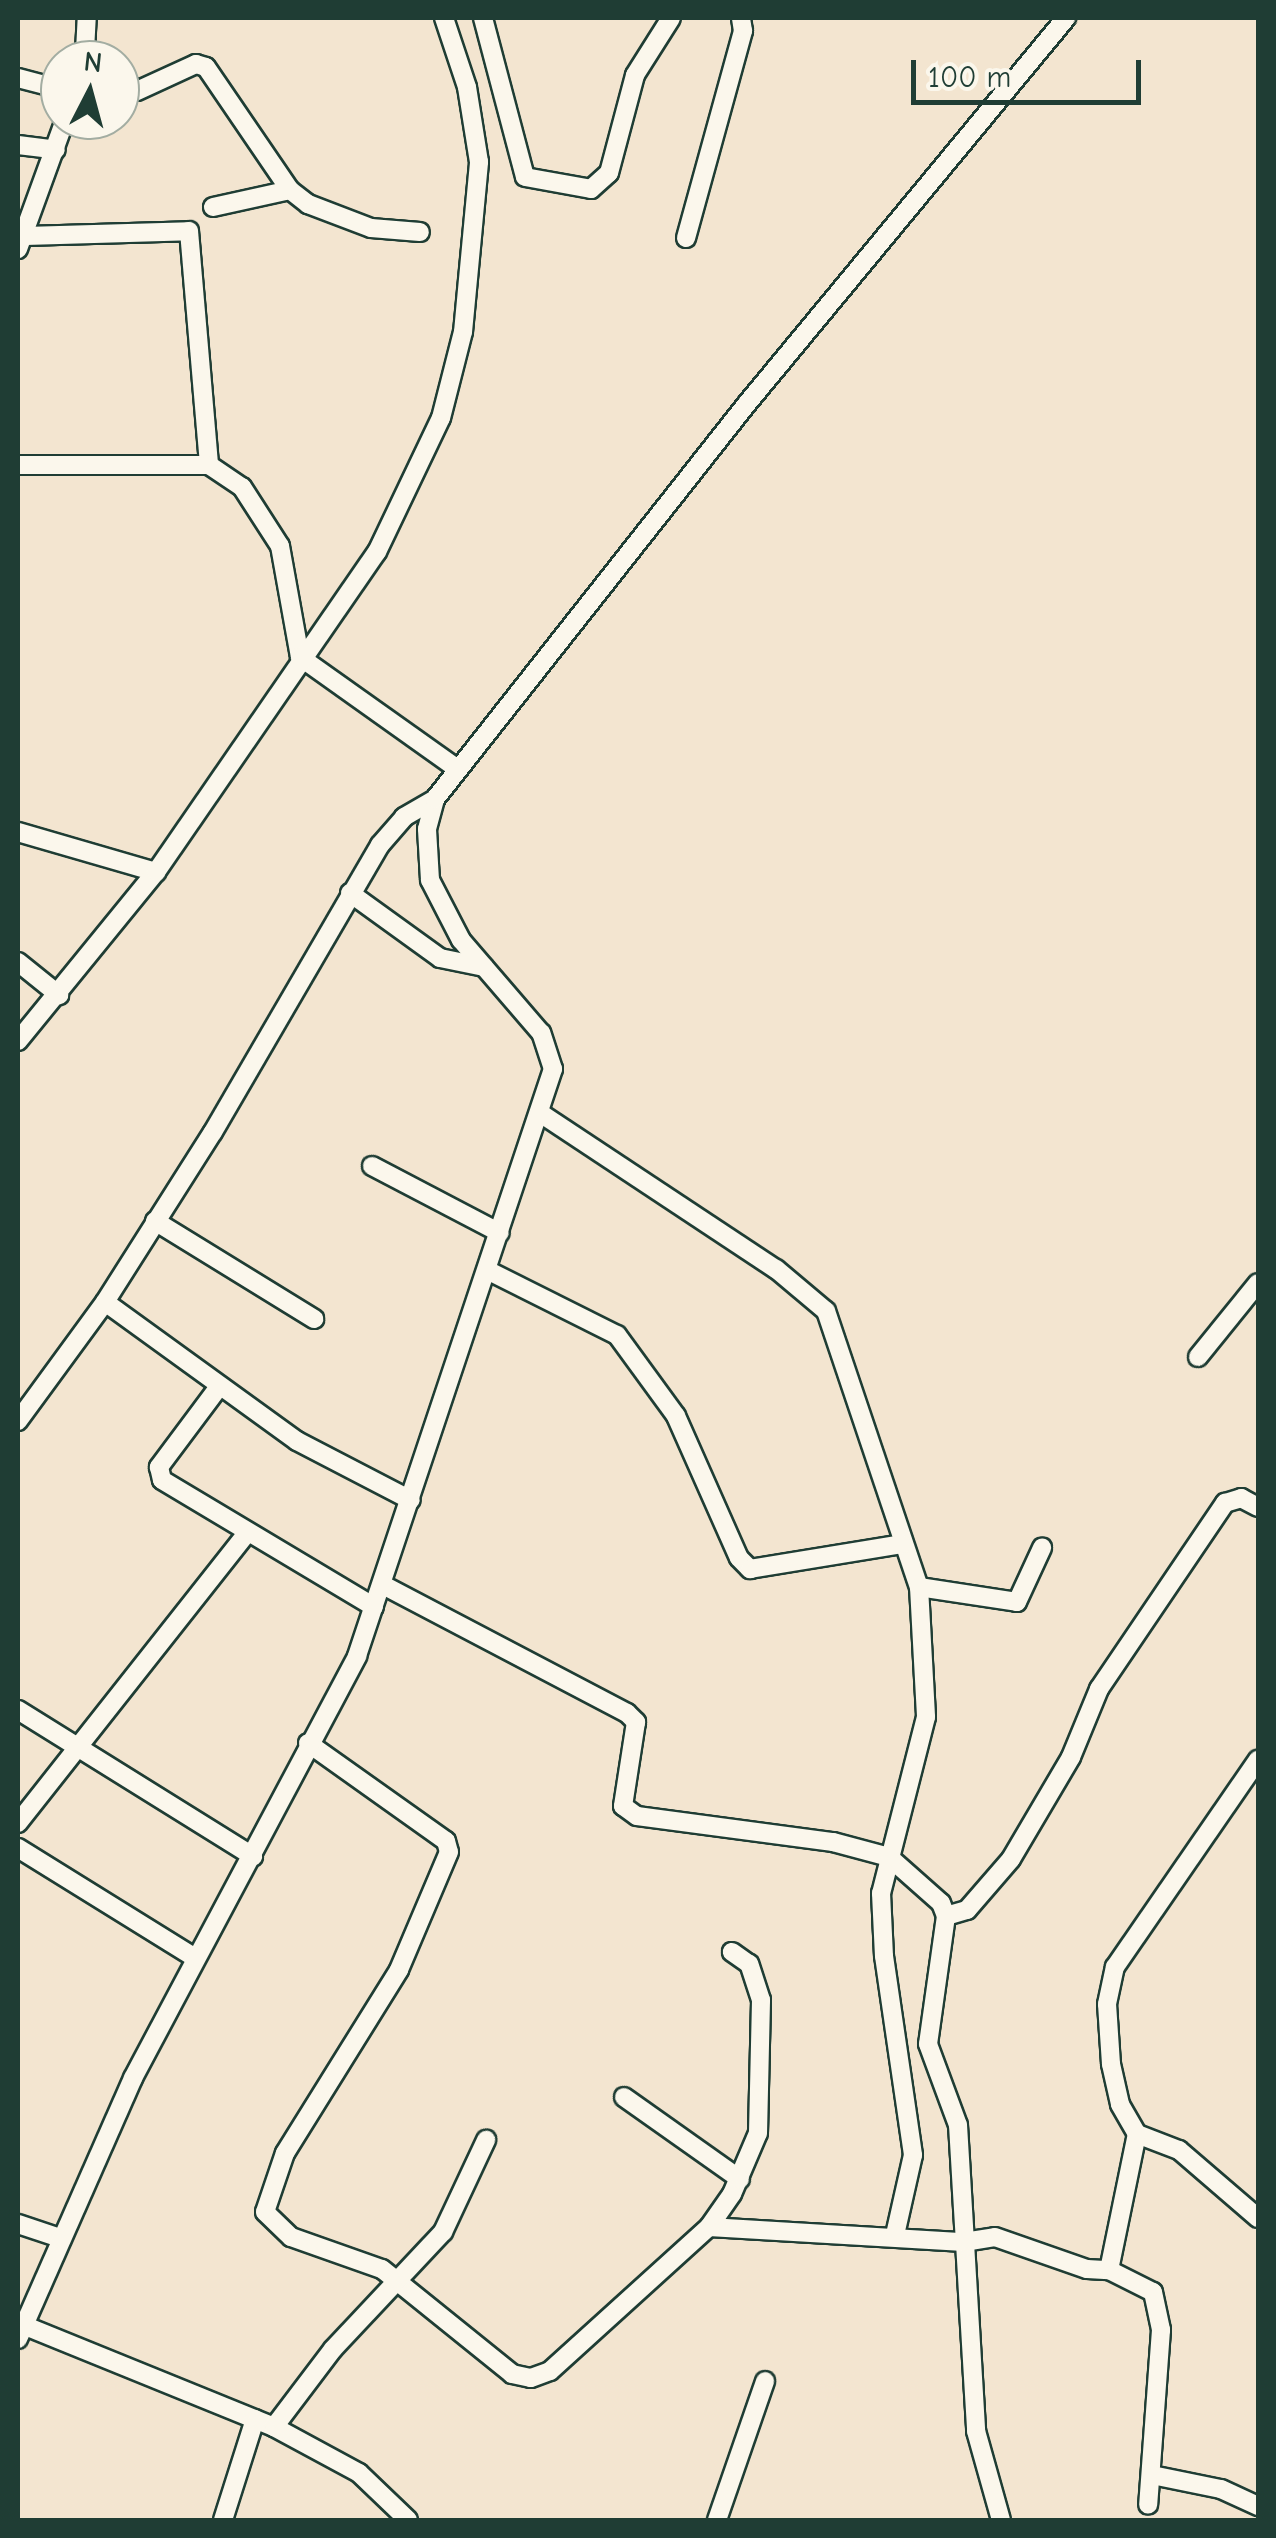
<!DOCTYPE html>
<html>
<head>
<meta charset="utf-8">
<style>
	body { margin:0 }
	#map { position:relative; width:1276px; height:2538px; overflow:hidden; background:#f3e5d0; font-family:"Comic Neue",sans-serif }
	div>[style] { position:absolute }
	.roads { filter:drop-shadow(2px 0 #1f3d34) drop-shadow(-2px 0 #1f3d34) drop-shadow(0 2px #1f3d34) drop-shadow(0 -2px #1f3d34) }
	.street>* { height:18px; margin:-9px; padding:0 9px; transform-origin:9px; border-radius:9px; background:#fbf7ec }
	span { translate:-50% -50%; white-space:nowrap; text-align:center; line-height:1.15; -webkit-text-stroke:8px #fbf7ec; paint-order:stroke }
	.frame { position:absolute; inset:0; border:20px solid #1f3d34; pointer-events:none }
	.north { position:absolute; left:40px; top:40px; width:100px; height:100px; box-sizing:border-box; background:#fbf7ec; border:2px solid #a3ada2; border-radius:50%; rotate:6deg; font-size:28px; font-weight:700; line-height:40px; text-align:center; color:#1f3d34 }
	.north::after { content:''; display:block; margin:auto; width:35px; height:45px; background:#1f3d34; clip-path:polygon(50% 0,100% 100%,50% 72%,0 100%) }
	.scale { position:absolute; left:911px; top:60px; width:230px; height:45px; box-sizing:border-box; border:5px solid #1f3d34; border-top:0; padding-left:12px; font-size:30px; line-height:35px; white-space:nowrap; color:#1f3d34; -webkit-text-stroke:8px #fbf7ec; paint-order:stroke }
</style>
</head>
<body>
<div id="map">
	<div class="roads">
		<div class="street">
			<i style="left:483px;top:18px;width:164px;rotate:75.2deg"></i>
			<i style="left:525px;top:177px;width:67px;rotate:10.3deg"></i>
			<i style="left:591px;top:189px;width:24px;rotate:-42deg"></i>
			<i style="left:609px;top:173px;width:101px;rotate:-75.1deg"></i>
			<i style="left:635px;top:75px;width:67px;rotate:-57.7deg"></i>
			<i style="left:85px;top:51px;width:33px;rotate:-87deg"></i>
			<i style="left:18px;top:78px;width:43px;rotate:14.7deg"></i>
			<i style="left:120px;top:78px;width:21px;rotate:37deg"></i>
			<i style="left:137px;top:91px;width:65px;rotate:-24.6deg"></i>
			<i style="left:196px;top:64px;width:10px;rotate:17deg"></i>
			<i style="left:206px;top:67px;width:149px;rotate:55.7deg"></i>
			<i style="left:290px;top:190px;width:23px;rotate:38deg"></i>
			<i style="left:308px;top:204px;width:67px;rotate:20.9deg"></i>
			<i style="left:371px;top:228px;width:49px;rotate:4.7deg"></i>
			<i style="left:18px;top:145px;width:38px;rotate:7deg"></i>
			<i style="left:213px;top:207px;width:79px;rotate:-12.4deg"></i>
			<i style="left:25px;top:236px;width:164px;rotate:-1.7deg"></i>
			<i style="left:189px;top:231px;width:235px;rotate:85.1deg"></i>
			<i style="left:686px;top:238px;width:215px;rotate:-74.6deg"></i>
			<i style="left:743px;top:31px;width:13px;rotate:-99deg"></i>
			<i style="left:18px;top:249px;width:137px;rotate:-70deg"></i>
			<i style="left:18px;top:465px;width:191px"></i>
			<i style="left:209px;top:465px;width:40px;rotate:34deg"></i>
			<i style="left:242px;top:487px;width:70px;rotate:57.2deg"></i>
			<i style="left:280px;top:546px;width:113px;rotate:79.8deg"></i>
			<i style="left:300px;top:657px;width:191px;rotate:35.4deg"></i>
			<i style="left:18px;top:832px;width:144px;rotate:16.2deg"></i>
			<i style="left:350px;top:893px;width:111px;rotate:35.8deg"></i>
			<i style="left:440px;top:958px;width:45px;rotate:11.6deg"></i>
			<i style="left:18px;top:962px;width:53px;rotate:38.8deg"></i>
			<i style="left:18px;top:1041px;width:218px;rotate:-50.8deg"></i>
			<i style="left:156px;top:872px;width:389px;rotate:-55.4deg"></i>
			<i style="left:377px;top:552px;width:148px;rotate:-64.5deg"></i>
			<i style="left:441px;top:418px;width:89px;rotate:-75.7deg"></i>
			<i style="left:463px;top:332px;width:171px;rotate:-84.6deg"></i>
			<i style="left:479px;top:162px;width:76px;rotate:-99.1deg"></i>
			<i style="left:467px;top:87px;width:73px;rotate:-108.4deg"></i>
			<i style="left:540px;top:1113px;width:283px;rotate:33.5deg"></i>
			<i style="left:776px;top:1269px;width:65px;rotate:40deg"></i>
			<i style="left:826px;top:1311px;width:291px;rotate:71.4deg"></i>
			<i style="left:919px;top:1587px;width:130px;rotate:86.9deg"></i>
			<i style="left:926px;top:1717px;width:182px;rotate:104.3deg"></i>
			<i style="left:881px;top:1893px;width:63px;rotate:87.3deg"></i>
			<i style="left:884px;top:1956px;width:201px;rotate:81.7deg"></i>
			<i style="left:913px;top:2155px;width:82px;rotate:102.7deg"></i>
			<i style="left:372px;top:1166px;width:144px;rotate:27.6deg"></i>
			<i style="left:155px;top:1221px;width:187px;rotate:31.6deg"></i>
			<i style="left:487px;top:1270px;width:145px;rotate:26.6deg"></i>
			<i style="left:617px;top:1335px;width:100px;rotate:53.9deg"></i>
			<i style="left:676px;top:1416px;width:155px;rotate:66.1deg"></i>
			<i style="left:739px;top:1558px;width:16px;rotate:45deg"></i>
			<i style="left:750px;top:1569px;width:154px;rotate:-9.3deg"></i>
			<i style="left:105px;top:1302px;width:237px;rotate:35.9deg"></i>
			<i style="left:297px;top:1441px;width:128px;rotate:27.4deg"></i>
			<i style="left:1198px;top:1357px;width:95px;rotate:-51deg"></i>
			<i style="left:218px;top:1388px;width:99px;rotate:126.8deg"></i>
			<i style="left:159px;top:1467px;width:13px;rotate:77deg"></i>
			<i style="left:162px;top:1480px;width:247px;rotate:30.9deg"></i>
			<i style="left:18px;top:1421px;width:147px;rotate:-53.8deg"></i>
			<i style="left:105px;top:1302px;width:201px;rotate:-57.6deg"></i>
			<i style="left:213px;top:1132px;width:332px;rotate:-59.8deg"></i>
			<i style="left:380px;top:845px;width:37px;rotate:-49deg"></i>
			<i style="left:404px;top:817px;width:36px;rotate:-30deg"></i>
			<i style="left:383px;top:1585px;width:276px;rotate:27.7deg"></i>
			<i style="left:627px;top:1713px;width:13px;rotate:45deg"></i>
			<i style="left:636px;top:1722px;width:85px;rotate:98.8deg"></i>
			<i style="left:623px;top:1806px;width:17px;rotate:36deg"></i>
			<i style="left:637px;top:1816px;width:198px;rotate:7.6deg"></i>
			<i style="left:833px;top:1842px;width:58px;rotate:15deg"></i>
			<i style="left:889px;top:1857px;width:69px;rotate:41.5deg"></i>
			<i style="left:941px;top:1903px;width:14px;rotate:69deg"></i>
			<i style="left:946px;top:1916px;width:129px;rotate:98deg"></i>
			<i style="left:928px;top:2044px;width:86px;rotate:69.7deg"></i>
			<i style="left:958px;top:2125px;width:307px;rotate:86.6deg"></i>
			<i style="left:976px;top:2431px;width:92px;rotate:74.3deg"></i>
			<i style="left:919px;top:1587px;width:99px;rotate:8.7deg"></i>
			<i style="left:1017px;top:1602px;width:60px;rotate:-65.2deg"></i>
			<i style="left:18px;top:1710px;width:277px;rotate:31.9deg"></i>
			<i style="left:308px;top:1743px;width:169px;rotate:35.4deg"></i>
			<i style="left:446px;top:1841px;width:11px;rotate:75deg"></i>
			<i style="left:449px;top:1852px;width:128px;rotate:113deg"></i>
			<i style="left:399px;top:1970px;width:216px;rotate:121.9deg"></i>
			<i style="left:285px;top:2153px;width:62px;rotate:108.7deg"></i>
			<i style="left:265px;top:2212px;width:36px;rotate:44deg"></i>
			<i style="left:291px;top:2237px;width:96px;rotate:19.4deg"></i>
			<i style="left:382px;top:2269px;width:167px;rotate:38.9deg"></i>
			<i style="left:512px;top:2374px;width:19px;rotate:12deg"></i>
			<i style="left:531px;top:2378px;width:20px;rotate:-20deg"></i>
			<i style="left:550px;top:2371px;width:215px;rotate:-42.2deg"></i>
			<i style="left:709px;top:2227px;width:40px;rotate:-55.1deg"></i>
			<i style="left:732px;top:2194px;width:66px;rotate:-66.9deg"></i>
			<i style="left:758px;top:2133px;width:133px;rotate:-88.7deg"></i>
			<i style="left:761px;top:2000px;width:38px;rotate:-108deg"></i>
			<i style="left:749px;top:1964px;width:21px;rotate:-145deg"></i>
			<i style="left:18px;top:1823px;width:366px;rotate:-51.7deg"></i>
			<i style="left:18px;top:1848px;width:207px;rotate:31.8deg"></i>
			<i style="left:946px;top:1916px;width:22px;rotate:-16deg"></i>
			<i style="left:967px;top:1910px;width:67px;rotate:-49.2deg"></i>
			<i style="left:1011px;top:1859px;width:118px;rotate:-59.5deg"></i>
			<i style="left:1071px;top:1757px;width:74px;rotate:-67.6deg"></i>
			<i style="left:1099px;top:1689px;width:225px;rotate:-55.9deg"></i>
			<i style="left:1225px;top:1503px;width:17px;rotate:-17deg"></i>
			<i style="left:1241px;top:1498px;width:19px;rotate:28deg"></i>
			<i style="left:624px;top:2097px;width:142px;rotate:35.3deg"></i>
			<i style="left:1137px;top:2134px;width:45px;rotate:20.9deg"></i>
			<i style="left:1179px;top:2150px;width:104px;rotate:40.7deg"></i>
			<i style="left:18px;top:2224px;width:44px;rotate:18.4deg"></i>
			<i style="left:709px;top:2227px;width:255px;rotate:3.4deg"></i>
			<i style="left:964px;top:2242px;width:31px;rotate:-9deg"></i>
			<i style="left:995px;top:2237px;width:97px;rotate:19.2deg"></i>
			<i style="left:1087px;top:2269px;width:22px;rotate:3deg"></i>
			<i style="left:1109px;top:2270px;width:49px;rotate:26.6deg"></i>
			<i style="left:1153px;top:2292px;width:39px;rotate:78deg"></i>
			<i style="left:1161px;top:2330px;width:175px;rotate:94.2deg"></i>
			<i style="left:1109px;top:2270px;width:139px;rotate:-78.4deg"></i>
			<i style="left:1137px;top:2134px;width:34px;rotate:-120deg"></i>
			<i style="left:1120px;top:2104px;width:41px;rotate:-102.7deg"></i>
			<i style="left:1111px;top:2064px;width:60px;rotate:-93.8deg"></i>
			<i style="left:1107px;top:2004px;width:38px;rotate:-78deg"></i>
			<i style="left:1115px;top:1967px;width:252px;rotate:-55.4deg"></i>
			<i style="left:23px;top:2325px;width:271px;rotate:22.1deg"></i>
			<i style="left:274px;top:2427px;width:97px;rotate:28.4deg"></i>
			<i style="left:359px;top:2473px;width:68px;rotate:43.8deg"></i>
			<i style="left:18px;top:2339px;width:285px;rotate:-66.2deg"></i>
			<i style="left:133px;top:2078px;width:478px;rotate:-62deg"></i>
			<i style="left:357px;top:1656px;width:619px;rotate:-71.54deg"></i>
			<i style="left:553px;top:1069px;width:38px;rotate:-108deg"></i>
			<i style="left:541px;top:1033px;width:123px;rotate:-130.7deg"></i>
			<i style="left:461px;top:940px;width:68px;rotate:-117.3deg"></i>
			<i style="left:430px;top:880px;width:51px;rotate:-93.4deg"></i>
			<i style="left:427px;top:829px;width:31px;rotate:-75deg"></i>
			<i style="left:435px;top:799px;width:501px;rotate:-51.73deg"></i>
			<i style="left:745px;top:406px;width:504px;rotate:-50.4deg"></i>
			<i style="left:274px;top:2427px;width:98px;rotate:-52.9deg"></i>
			<i style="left:333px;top:2349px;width:161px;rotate:-46.8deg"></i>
			<i style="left:443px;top:2232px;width:102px;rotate:-64.9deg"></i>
			<i style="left:1152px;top:2475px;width:70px;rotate:11.5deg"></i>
			<i style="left:1221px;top:2489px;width:41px;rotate:24.7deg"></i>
			<i style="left:223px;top:2520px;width:106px;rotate:-72.4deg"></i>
			<i style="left:717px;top:2520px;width:147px;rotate:-70.9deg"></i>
		</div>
	</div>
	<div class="frame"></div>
	<div class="north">N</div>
	<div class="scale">100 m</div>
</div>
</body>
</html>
